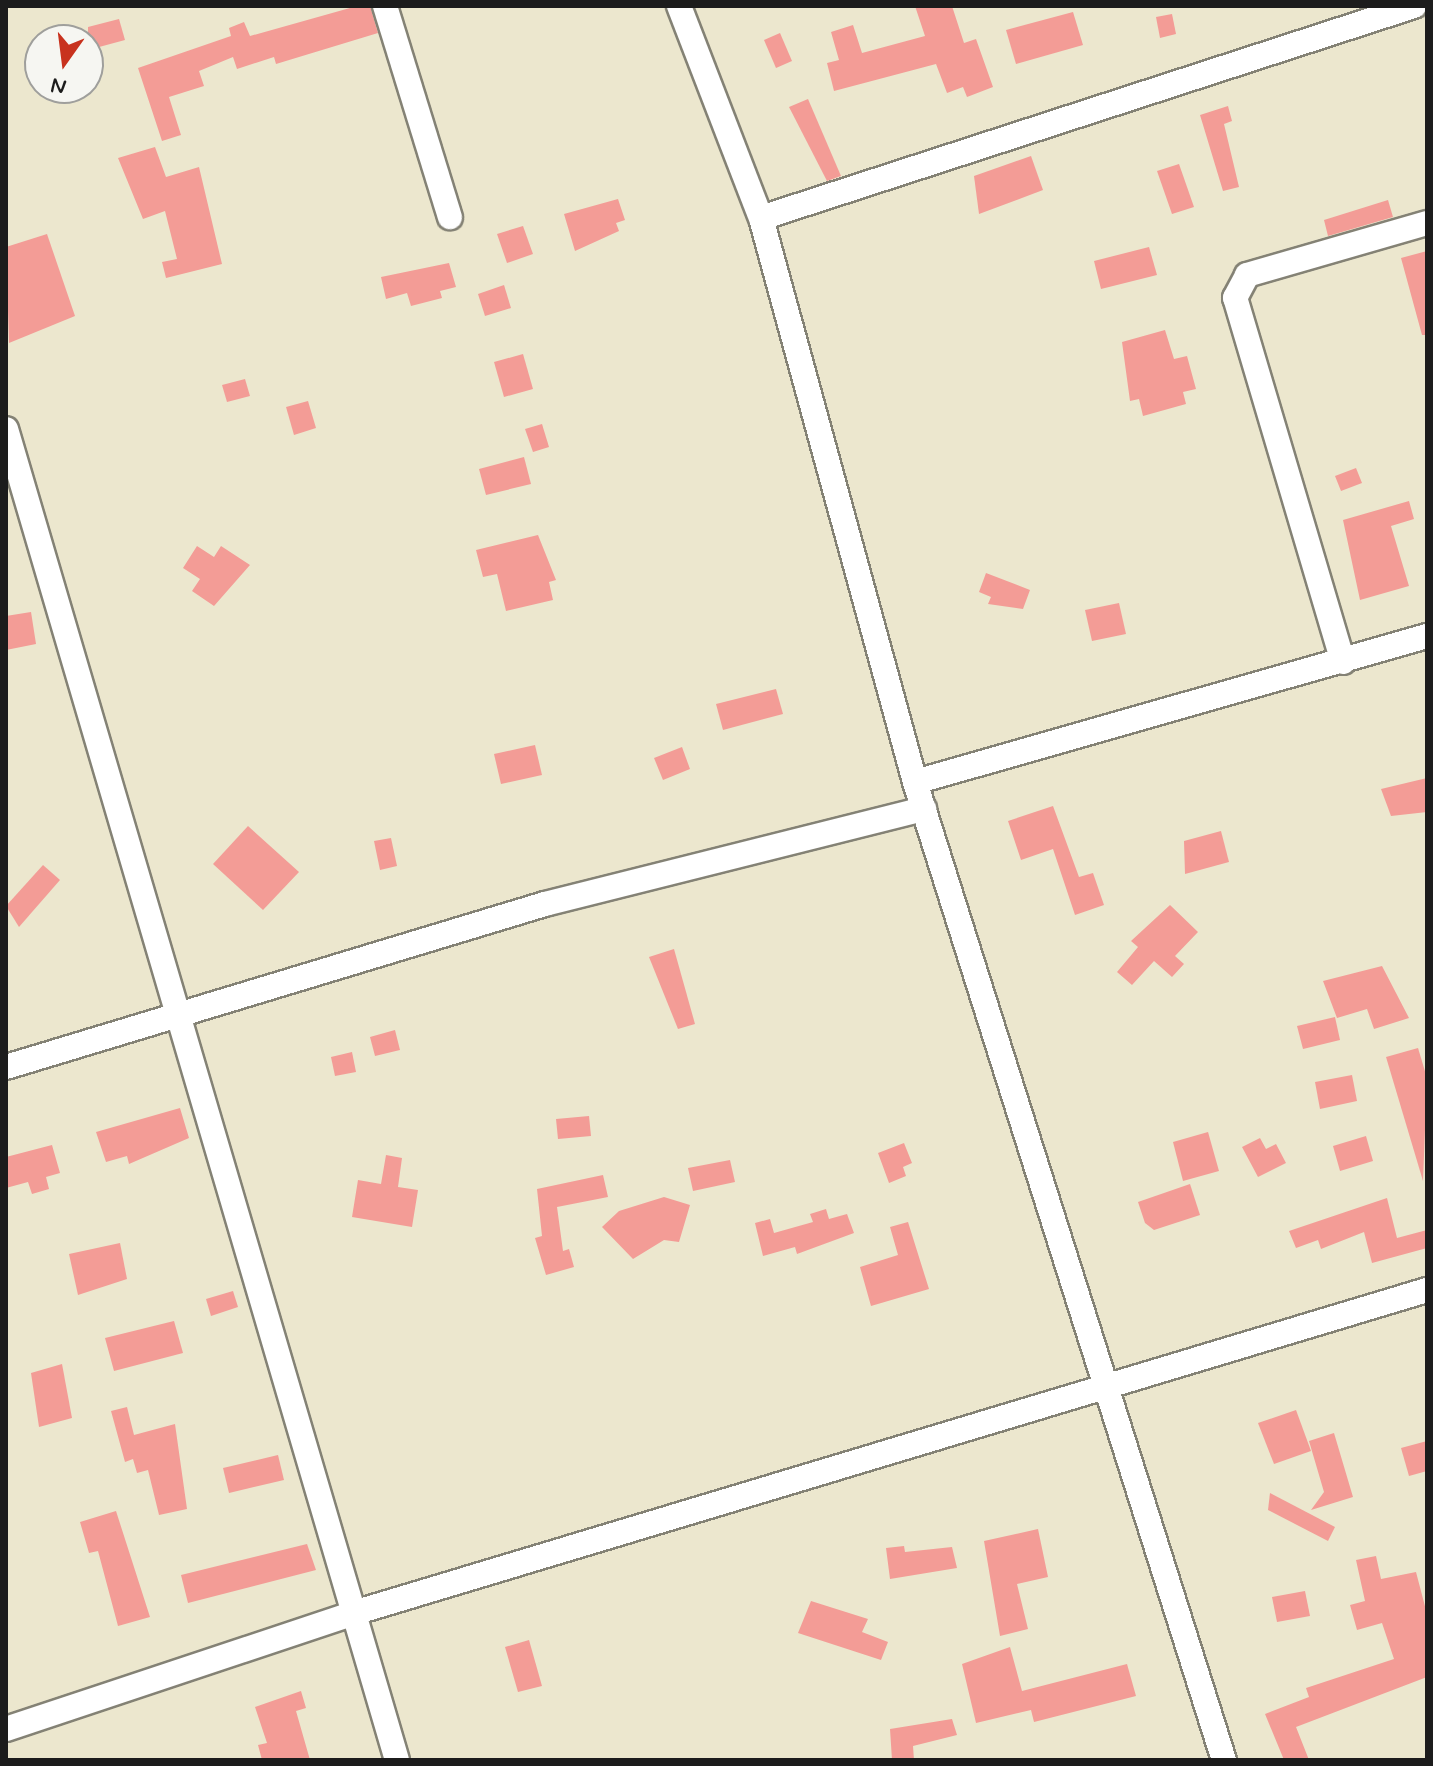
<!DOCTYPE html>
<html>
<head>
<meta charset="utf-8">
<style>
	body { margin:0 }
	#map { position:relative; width:1433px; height:1766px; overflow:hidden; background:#ece7ce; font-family:Mynerve,sans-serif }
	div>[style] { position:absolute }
	.building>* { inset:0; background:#f39c96 }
	.roads { filter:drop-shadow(2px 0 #848275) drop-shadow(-2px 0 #848275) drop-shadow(0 2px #848275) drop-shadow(0 -2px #848275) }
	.street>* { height:24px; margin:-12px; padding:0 12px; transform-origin:12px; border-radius:12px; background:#fff }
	span { translate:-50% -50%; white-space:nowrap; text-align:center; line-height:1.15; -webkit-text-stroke:8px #f6f6f2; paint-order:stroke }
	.frame { position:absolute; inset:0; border:8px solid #1c1c1c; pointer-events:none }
	.north { position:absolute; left:24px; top:24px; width:80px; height:80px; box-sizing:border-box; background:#f6f6f2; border:2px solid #9f9f9c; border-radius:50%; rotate:194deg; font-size:22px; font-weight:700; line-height:32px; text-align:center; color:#1c1c1c }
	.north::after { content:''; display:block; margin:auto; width:28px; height:36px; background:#c8321e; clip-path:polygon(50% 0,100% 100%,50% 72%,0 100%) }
</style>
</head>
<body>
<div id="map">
	<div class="building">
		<i style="clip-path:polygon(357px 6px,370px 6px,378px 33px,276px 64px,274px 57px,237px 69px,233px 57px,199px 71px,204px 86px,169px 97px,181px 135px,162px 141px,138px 68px,231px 36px,229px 28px,244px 22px,250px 36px)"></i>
		<i style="clip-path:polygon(915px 6px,952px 6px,964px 43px,976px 39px,993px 87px,967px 97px,963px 87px,947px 93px,936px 64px,834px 91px,827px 63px,839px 60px,831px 32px,853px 25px,862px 53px,925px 36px)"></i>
		<i style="clip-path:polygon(1073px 12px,1083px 45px,1016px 64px,1006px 30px)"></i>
		<i style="clip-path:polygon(1172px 14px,1176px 34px,1160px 38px,1156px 17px)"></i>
		<i style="clip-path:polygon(119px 19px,125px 40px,88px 50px,88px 27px)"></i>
		<i style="clip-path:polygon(780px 33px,792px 61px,776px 68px,764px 40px)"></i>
		<i style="clip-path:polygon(808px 99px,841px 176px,827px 181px,789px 107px)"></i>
		<i style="clip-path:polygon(1228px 106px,1232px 121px,1224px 124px,1239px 187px,1223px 191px,1200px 115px)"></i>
		<i style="clip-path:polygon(155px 147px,166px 177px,199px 167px,222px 264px,166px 278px,162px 262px,177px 259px,165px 211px,143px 219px,118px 158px)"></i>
		<i style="clip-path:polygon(1031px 156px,1043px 190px,979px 214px,974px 176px)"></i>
		<i style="clip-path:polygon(1179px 164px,1194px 207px,1172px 214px,1157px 171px)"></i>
		<i style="clip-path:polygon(618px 199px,625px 220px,616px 223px,619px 231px,575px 251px,564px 214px)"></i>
		<i style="clip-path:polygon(1388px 200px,1393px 217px,1328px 236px,1324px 220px)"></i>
		<i style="clip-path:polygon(523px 226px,533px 254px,507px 263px,497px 234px)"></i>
		<i style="clip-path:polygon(47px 234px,75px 316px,9px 343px,6px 247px)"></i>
		<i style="clip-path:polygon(1149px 247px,1157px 275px,1101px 289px,1094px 261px)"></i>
		<i style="clip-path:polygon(1427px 251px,1427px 335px,1422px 335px,1401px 258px)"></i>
		<i style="clip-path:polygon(449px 263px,456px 287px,440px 291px,442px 298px,411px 306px,407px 293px,386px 299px,381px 277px)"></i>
		<i style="clip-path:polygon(504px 285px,511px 308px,485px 316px,478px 294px)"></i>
		<i style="clip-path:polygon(1165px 330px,1174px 359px,1187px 356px,1196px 389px,1183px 392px,1186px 404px,1143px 416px,1139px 399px,1130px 401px,1122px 342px)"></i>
		<i style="clip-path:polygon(523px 354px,533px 389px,504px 397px,494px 362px)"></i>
		<i style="clip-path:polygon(245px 379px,250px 396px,227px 402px,222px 385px)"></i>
		<i style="clip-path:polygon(308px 401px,316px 428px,294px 435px,286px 407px)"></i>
		<i style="clip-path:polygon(542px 424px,549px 447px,533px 452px,525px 429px)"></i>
		<i style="clip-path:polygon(524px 457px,531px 484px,486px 495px,479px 469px)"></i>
		<i style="clip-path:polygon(1356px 468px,1362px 483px,1341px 491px,1335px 476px)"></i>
		<i style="clip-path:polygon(1409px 501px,1414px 519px,1391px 526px,1409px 586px,1360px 600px,1343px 520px)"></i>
		<i style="clip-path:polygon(538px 535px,556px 580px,549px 582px,553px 600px,506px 611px,497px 574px,483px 577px,476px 550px)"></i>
		<i style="clip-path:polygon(197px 546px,214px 557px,221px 546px,250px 565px,214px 606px,192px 591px,200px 579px,183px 568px)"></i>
		<i style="clip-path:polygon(986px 573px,1030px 590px,1023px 609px,988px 604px,991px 597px,979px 592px)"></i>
		<i style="clip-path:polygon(1119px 603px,1126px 634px,1092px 641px,1085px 610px)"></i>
		<i style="clip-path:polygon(31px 612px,36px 644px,6px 650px,6px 616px)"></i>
		<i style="clip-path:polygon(776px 689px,783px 714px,723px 730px,716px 704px)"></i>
		<i style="clip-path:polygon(535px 745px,542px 775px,501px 784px,494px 754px)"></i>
		<i style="clip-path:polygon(682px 747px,690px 769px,663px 780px,654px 758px)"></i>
		<i style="clip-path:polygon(1427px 778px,1427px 812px,1391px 816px,1381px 789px)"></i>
		<i style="clip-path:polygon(1053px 806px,1079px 877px,1093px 873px,1104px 905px,1075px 915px,1053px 849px,1021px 860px,1008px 821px)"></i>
		<i style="clip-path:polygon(248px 826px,299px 872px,263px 910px,213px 864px)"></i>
		<i style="clip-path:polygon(1221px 831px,1229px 862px,1185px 874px,1184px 841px)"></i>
		<i style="clip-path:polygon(391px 838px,397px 866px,380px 870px,374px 841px)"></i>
		<i style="clip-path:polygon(43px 865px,60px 880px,19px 927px,6px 906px)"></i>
		<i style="clip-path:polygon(1170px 905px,1198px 932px,1175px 956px,1184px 964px,1172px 977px,1154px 961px,1132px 985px,1117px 972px,1138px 947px,1131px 941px)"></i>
		<i style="clip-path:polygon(674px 949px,695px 1024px,678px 1029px,649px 957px)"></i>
		<i style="clip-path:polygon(1382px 966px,1409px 1018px,1374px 1029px,1367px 1009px,1337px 1018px,1323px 981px)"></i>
		<i style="clip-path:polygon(1335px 1017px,1340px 1040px,1303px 1049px,1297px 1026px)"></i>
		<i style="clip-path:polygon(395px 1030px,400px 1050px,375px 1056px,370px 1037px)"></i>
		<i style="clip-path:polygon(1418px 1048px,1427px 1078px,1423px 1181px,1386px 1057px)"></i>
		<i style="clip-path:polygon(352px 1052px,356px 1072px,335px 1076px,331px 1057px)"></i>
		<i style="clip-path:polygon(1352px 1075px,1357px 1101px,1320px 1109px,1315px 1082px)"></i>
		<i style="clip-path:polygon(180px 1108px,189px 1138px,129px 1164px,127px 1156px,106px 1162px,96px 1132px)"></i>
		<i style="clip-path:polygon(589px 1116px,591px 1136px,558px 1139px,556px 1119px)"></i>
		<i style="clip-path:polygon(1208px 1132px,1219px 1171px,1183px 1181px,1173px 1142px)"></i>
		<i style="clip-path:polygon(1366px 1136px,1373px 1161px,1340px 1171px,1333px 1146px)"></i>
		<i style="clip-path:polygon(1260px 1138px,1266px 1149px,1276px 1144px,1286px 1163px,1258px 1177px,1242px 1147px)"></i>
		<i style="clip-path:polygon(904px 1143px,912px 1163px,903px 1167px,906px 1176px,889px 1183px,878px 1153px)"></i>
		<i style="clip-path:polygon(52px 1145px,60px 1173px,46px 1177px,49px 1189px,32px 1194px,28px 1182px,6px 1188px,6px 1157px)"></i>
		<i style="clip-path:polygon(386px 1155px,402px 1158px,398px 1187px,418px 1190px,412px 1227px,352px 1217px,358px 1180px,381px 1184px)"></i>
		<i style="clip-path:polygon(730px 1160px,735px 1182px,693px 1191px,688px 1168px)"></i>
		<i style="clip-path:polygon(603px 1175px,608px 1197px,557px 1207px,563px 1251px,569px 1249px,574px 1267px,546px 1275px,535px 1238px,542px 1236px,537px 1189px)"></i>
		<i style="clip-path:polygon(1190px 1184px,1200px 1215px,1154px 1230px,1145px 1223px,1138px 1202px)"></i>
		<i style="clip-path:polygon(664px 1197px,690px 1205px,679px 1242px,664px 1240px,633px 1259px,602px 1227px,619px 1211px)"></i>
		<i style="clip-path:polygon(1387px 1198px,1397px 1238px,1427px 1230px,1427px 1248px,1372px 1263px,1364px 1232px,1321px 1249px,1318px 1240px,1296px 1248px,1289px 1231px)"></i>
		<i style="clip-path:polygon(826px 1209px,829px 1219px,847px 1214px,854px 1233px,797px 1254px,795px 1247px,763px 1256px,755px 1223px,770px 1219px,774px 1233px,813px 1222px,810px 1214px)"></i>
		<i style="clip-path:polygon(908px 1222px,929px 1289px,871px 1306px,860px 1267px,898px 1255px,890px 1227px)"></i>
		<i style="clip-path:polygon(120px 1243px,127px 1279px,78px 1295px,69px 1254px)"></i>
		<i style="clip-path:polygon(233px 1291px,238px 1307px,211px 1316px,206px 1299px)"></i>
		<i style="clip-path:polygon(174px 1321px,183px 1353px,114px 1371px,105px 1338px)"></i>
		<i style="clip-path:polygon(62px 1364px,72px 1418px,39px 1427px,31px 1373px)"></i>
		<i style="clip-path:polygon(127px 1407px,134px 1435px,175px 1424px,187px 1509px,159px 1515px,148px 1470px,137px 1473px,133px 1459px,125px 1462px,111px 1411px)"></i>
		<i style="clip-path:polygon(1296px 1410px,1311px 1451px,1274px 1464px,1258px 1423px)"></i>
		<i style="clip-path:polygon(1334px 1433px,1353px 1497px,1311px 1510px,1324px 1492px,1309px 1441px)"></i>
		<i style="clip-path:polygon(1427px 1441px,1427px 1471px,1409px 1476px,1401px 1448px)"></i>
		<i style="clip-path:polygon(278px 1455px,284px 1480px,229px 1493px,223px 1468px)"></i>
		<i style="clip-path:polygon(1270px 1493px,1335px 1527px,1328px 1541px,1268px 1510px)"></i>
		<i style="clip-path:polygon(116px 1511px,150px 1617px,118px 1626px,98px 1551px,89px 1553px,80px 1522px)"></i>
		<i style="clip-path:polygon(1038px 1529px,1048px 1577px,1017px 1584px,1028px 1629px,1000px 1636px,984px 1541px)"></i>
		<i style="clip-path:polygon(307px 1544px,316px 1570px,188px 1603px,181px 1575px)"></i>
		<i style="clip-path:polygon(904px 1546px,905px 1552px,952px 1547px,957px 1568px,890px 1579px,886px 1548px)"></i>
		<i style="clip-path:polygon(1376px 1556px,1381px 1579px,1416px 1572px,1427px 1614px,1427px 1677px,1296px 1727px,1309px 1760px,1284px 1760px,1265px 1714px,1309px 1697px,1306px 1688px,1394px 1659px,1382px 1623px,1357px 1630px,1350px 1605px,1365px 1601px,1356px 1560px)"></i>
		<i style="clip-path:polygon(1305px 1591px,1310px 1616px,1277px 1622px,1272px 1597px)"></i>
		<i style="clip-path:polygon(811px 1601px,868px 1619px,862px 1632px,888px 1642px,881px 1660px,798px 1633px)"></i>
		<i style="clip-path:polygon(529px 1640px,542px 1686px,518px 1692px,505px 1647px)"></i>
		<i style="clip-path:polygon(1010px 1647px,1022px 1691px,1127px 1664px,1136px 1696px,1034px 1722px,1031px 1710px,976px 1723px,962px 1664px)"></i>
		<i style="clip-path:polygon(301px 1691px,306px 1708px,296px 1711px,310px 1760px,262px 1760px,258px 1745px,267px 1743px,255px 1707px)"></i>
		<i style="clip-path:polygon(952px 1719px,957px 1735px,913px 1746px,914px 1760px,892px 1760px,890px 1729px)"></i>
	</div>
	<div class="roads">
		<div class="street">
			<i style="left:385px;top:6px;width:221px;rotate:72.9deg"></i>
			<i style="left:679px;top:6px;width:227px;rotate:68.9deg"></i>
			<i style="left:761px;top:218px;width:585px;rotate:74.73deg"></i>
			<i style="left:915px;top:782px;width:1026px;rotate:72.47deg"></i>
			<i style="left:761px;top:218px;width:687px;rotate:-17.99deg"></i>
			<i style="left:6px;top:429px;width:1387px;rotate:73.63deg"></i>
			<i style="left:1343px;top:662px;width:380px;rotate:-106.5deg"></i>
			<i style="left:1235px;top:298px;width:26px;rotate:-62deg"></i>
			<i style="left:1247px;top:275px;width:187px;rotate:-16.1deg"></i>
			<i style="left:915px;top:782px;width:532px;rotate:-15.92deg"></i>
			<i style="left:6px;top:1067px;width:563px;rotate:-16.83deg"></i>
			<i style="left:545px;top:904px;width:391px;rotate:-14.1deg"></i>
			<i style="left:6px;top:1729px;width:370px;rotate:-18.4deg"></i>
			<i style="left:357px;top:1612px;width:1117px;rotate:-16.75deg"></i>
		</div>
	</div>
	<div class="frame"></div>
	<div class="north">N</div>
</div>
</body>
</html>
